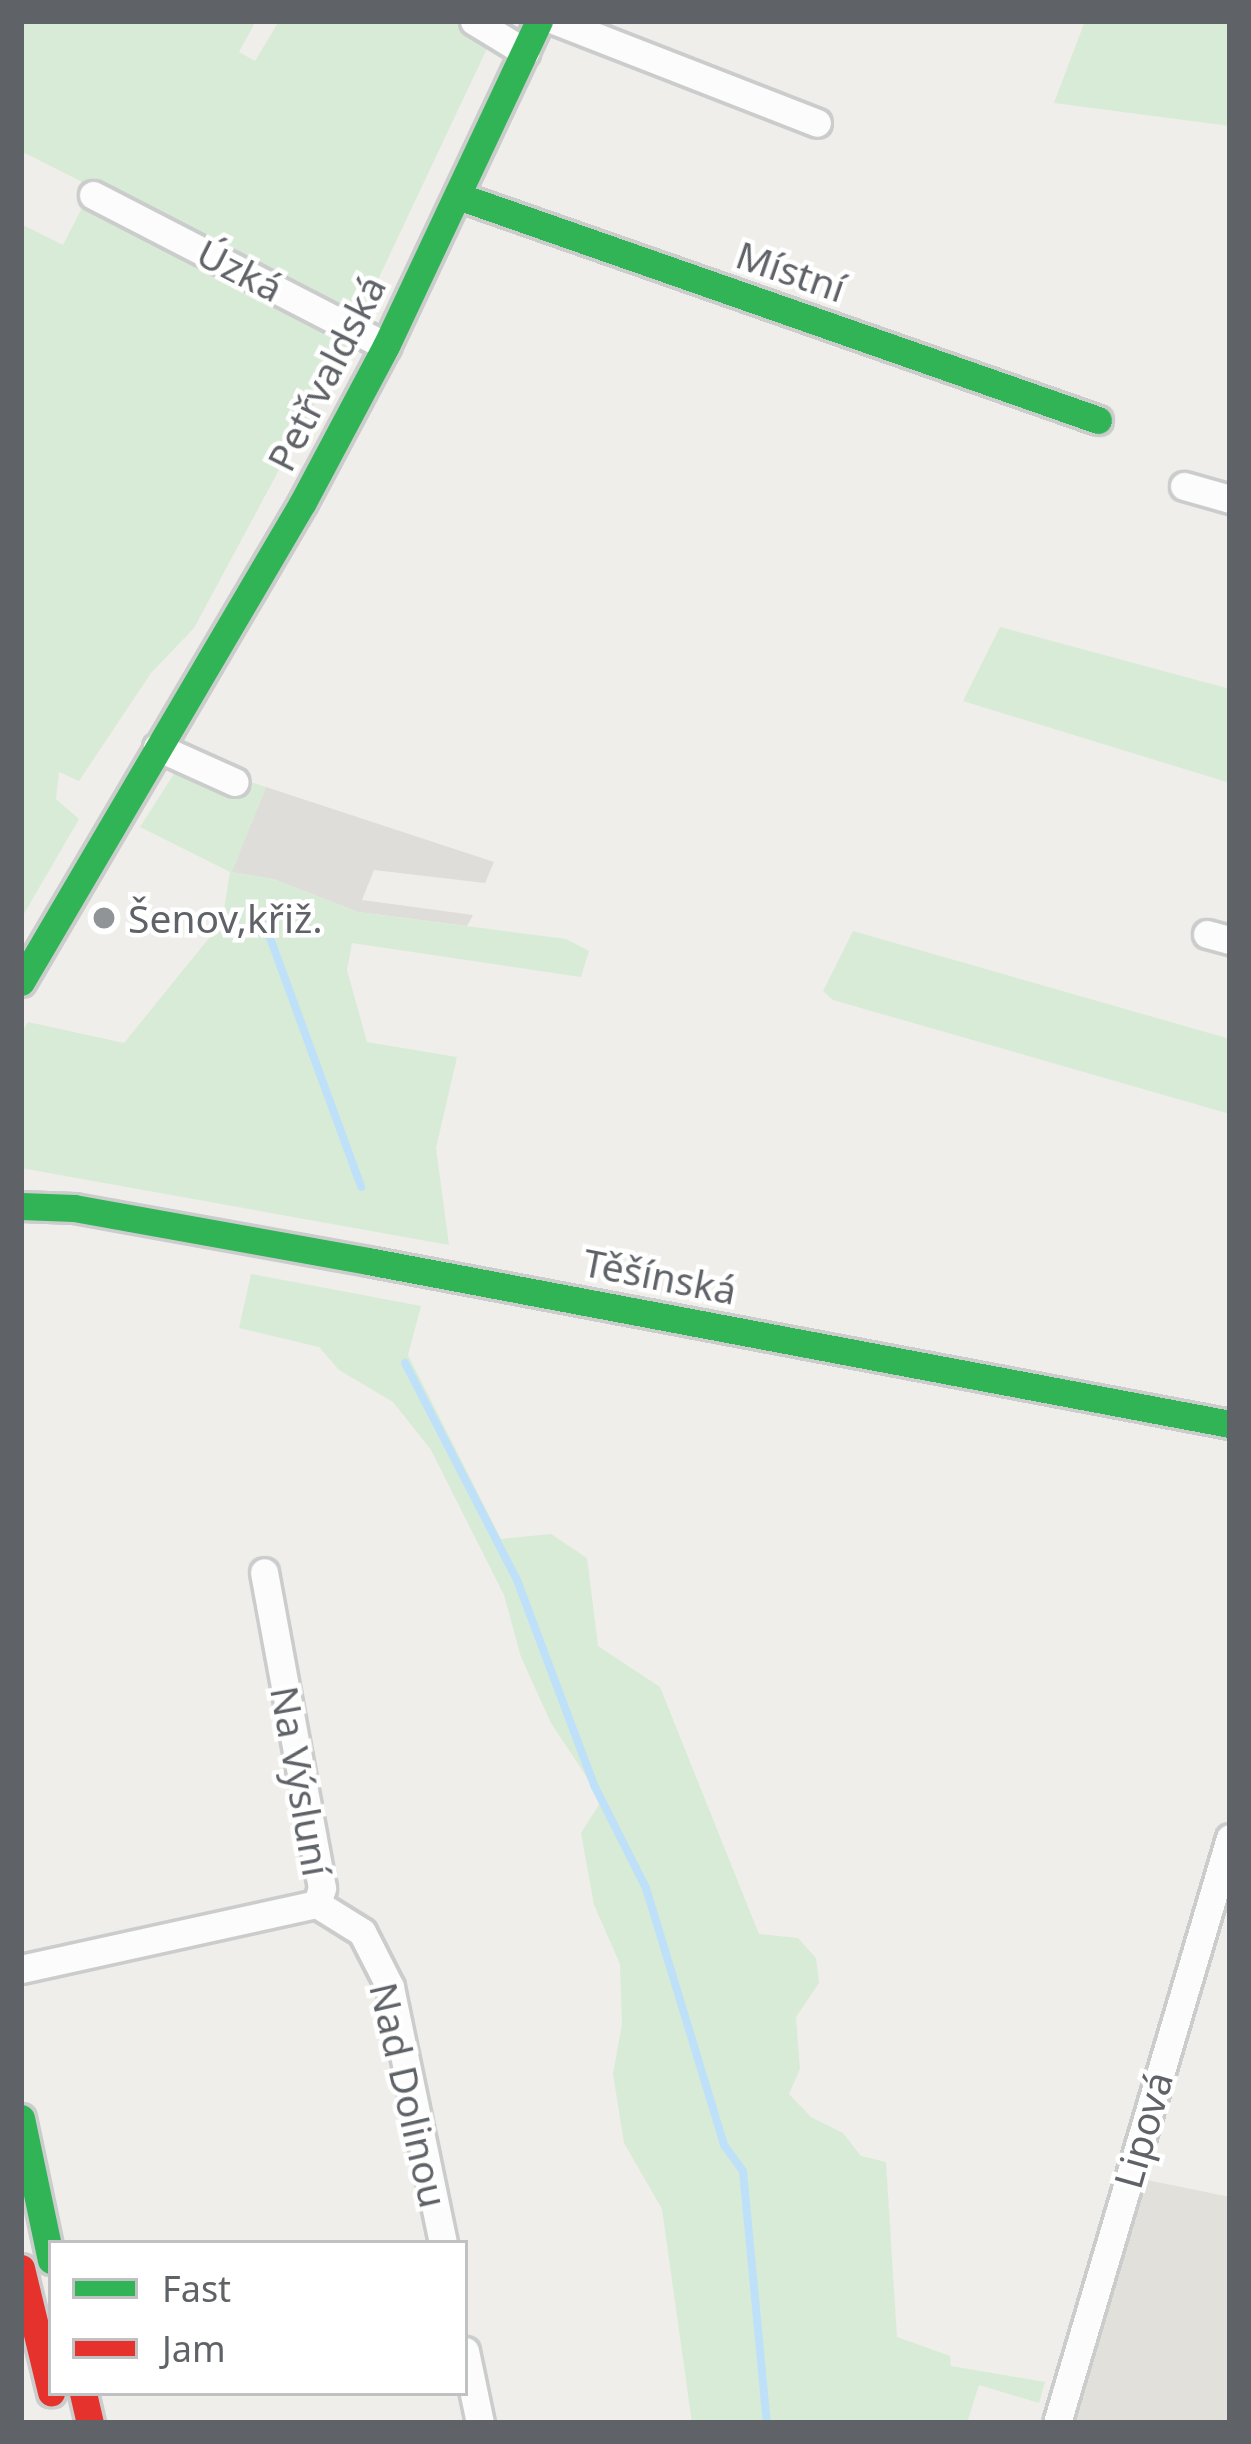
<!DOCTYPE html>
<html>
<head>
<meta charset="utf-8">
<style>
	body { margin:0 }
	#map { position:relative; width:1251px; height:2444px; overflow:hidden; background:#efeeea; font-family:"Noto Sans",sans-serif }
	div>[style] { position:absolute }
	.industrial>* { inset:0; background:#dfddda }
	.education>* { inset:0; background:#e2e0da }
	.green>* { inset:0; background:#d8ebd6 }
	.stream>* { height:8px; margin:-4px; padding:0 4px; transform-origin:4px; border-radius:4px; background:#bfe0f9 }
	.roads { filter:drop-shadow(3px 0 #cbcccc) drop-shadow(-3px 0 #cbcccc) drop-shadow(0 3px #cbcccc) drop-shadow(0 -3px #cbcccc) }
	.street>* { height:27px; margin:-13.5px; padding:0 13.5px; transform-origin:13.5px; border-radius:13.5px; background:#fdfcfc }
	.fast>* { height:27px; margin:-13.5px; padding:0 13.5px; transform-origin:13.5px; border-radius:13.5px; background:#30b455 }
	.jam>* { height:27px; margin:-13.5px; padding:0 13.5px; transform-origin:13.5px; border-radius:13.5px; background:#e5322d }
	.dots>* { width:33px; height:33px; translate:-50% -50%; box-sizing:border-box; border:6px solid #fff; border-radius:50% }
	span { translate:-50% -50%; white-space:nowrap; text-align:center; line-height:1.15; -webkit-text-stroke:9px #fff; paint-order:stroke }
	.street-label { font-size:39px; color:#5f6368 }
	.poi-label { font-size:39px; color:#5f6368 }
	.left { translate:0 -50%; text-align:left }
	.frame { position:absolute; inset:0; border:24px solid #5f6368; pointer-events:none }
	.legend { position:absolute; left:48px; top:2240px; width:420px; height:156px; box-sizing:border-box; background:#fff; border:3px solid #bfc1c3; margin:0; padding:15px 21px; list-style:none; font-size:36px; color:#5f6368 }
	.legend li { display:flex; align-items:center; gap:24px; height:60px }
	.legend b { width:60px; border:3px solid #bfc1c3 }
</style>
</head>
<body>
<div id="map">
	<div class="industrial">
		<i style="clip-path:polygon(266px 787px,494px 862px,485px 883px,374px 870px,362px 900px,473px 915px,467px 926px,358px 912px,273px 879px,231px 872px)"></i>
	</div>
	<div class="education">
		<i style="clip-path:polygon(1142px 2179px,1230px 2197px,1230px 2423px,1073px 2423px)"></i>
	</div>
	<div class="green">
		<i style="clip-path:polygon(21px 21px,256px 21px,239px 52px,255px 61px,279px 21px,461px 21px,491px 40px,358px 322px,21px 151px)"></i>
		<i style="clip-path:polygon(1085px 21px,1230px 21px,1230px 126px,1054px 103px)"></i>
		<i style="clip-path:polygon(86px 200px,352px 334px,194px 628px,151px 673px,79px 781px,59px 772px,56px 799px,79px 819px,21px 919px,21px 224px,63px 245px)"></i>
		<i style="clip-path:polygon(1000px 627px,1230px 689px,1230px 783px,963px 701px)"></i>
		<i style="clip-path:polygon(188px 752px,220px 772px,266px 787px,232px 872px,273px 879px,358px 912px,566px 939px,589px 951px,581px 977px,352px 943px,347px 970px,367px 1042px,457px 1057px,436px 1148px,449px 1245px,21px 1168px,21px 1034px,28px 1022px,124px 1043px,222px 922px,230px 872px,140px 827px)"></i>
		<i style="clip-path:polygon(853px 931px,1230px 1039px,1230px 1114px,833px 1000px,823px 991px)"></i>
		<i style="clip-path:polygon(251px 1274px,421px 1306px,408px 1355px,501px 1539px,551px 1534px,587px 1558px,598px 1646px,660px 1687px,759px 1934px,798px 1938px,816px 1958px,819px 1983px,796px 2017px,800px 2069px,789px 2094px,811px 2117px,843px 2133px,861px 2156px,886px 2162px,897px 2337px,950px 2356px,951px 2366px,1045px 2382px,1039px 2403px,979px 2385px,967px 2423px,692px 2423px,662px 2209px,624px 2143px,613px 2074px,622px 2024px,620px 1964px,594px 1905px,581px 1833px,602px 1800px,551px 1723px,521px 1657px,504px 1595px,431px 1450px,393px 1402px,339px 1370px,319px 1347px,239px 1328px)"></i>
	</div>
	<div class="stream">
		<i style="left:265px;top:924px;width:280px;rotate:69.9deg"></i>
		<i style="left:405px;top:1363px;width:244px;rotate:62.7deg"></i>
		<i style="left:517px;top:1580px;width:221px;rotate:69.4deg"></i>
		<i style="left:595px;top:1787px;width:113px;rotate:63.2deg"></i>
		<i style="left:646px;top:1888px;width:269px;rotate:73.1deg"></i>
		<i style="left:724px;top:2145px;width:32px;rotate:54deg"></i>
		<i style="left:743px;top:2171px;width:253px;rotate:84.6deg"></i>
	</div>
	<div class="roads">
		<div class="street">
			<i style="left:474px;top:21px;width:60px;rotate:31.3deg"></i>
			<i style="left:556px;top:21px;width:280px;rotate:21.3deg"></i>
			<i style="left:93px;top:195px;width:330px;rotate:27.3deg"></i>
			<i style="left:1184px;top:486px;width:48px;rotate:15.8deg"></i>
			<i style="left:157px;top:747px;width:85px;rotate:24.2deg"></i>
			<i style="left:1207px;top:934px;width:24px;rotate:15deg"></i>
			<i style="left:317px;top:1904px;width:53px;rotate:31.9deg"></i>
			<i style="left:362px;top:1932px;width:62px;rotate:63deg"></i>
			<i style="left:390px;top:1987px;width:261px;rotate:78.3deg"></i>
			<i style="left:21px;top:1969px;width:303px;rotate:-12.4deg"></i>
			<i style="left:317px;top:1904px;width:17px;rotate:-73deg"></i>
			<i style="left:322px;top:1888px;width:321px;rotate:-100.4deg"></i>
			<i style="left:465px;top:2351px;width:74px;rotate:78.2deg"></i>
			<i style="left:1057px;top:2423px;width:610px;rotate:-73.53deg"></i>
		</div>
		<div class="fast">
			<i style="left:458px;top:196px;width:678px;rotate:19.29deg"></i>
			<i style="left:21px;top:982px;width:557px;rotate:-59.57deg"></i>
			<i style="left:303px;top:502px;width:177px;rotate:-62deg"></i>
			<i style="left:386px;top:346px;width:359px;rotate:-64.8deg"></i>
			<i style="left:21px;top:1206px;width:53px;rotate:2.2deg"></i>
			<i style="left:74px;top:1208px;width:299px;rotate:10.2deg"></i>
			<i style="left:368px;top:1261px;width:877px;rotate:10.71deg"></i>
			<i style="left:21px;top:2118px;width:145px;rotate:78.1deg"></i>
		</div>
		<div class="jam">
			<i style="left:21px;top:2268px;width:128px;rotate:76.4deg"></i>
			<i style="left:83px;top:2393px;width:31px;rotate:77deg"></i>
		</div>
	</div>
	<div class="dots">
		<i style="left:104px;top:918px;background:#919496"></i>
	</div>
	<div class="street-label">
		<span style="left:240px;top:270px;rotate:27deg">Úzká</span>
		<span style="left:791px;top:271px;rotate:19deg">Místní</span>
		<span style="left:326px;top:373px;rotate:-63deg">Petřvaldská</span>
		<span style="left:660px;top:1276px;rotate:11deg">Těšínská</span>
		<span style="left:301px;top:1781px;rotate:80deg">Na Výsluní</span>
		<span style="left:409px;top:2095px;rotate:77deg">Nad Dolinou</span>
		<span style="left:1143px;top:2130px;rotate:-74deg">Lipová</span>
	</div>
	<div class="poi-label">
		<span class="left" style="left:128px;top:918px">Šenov,křiž.</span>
	</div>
	<div class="frame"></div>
	<ul class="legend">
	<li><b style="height:15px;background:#30b455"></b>Fast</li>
	<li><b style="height:15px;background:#e5322d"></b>Jam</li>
	</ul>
</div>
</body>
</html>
